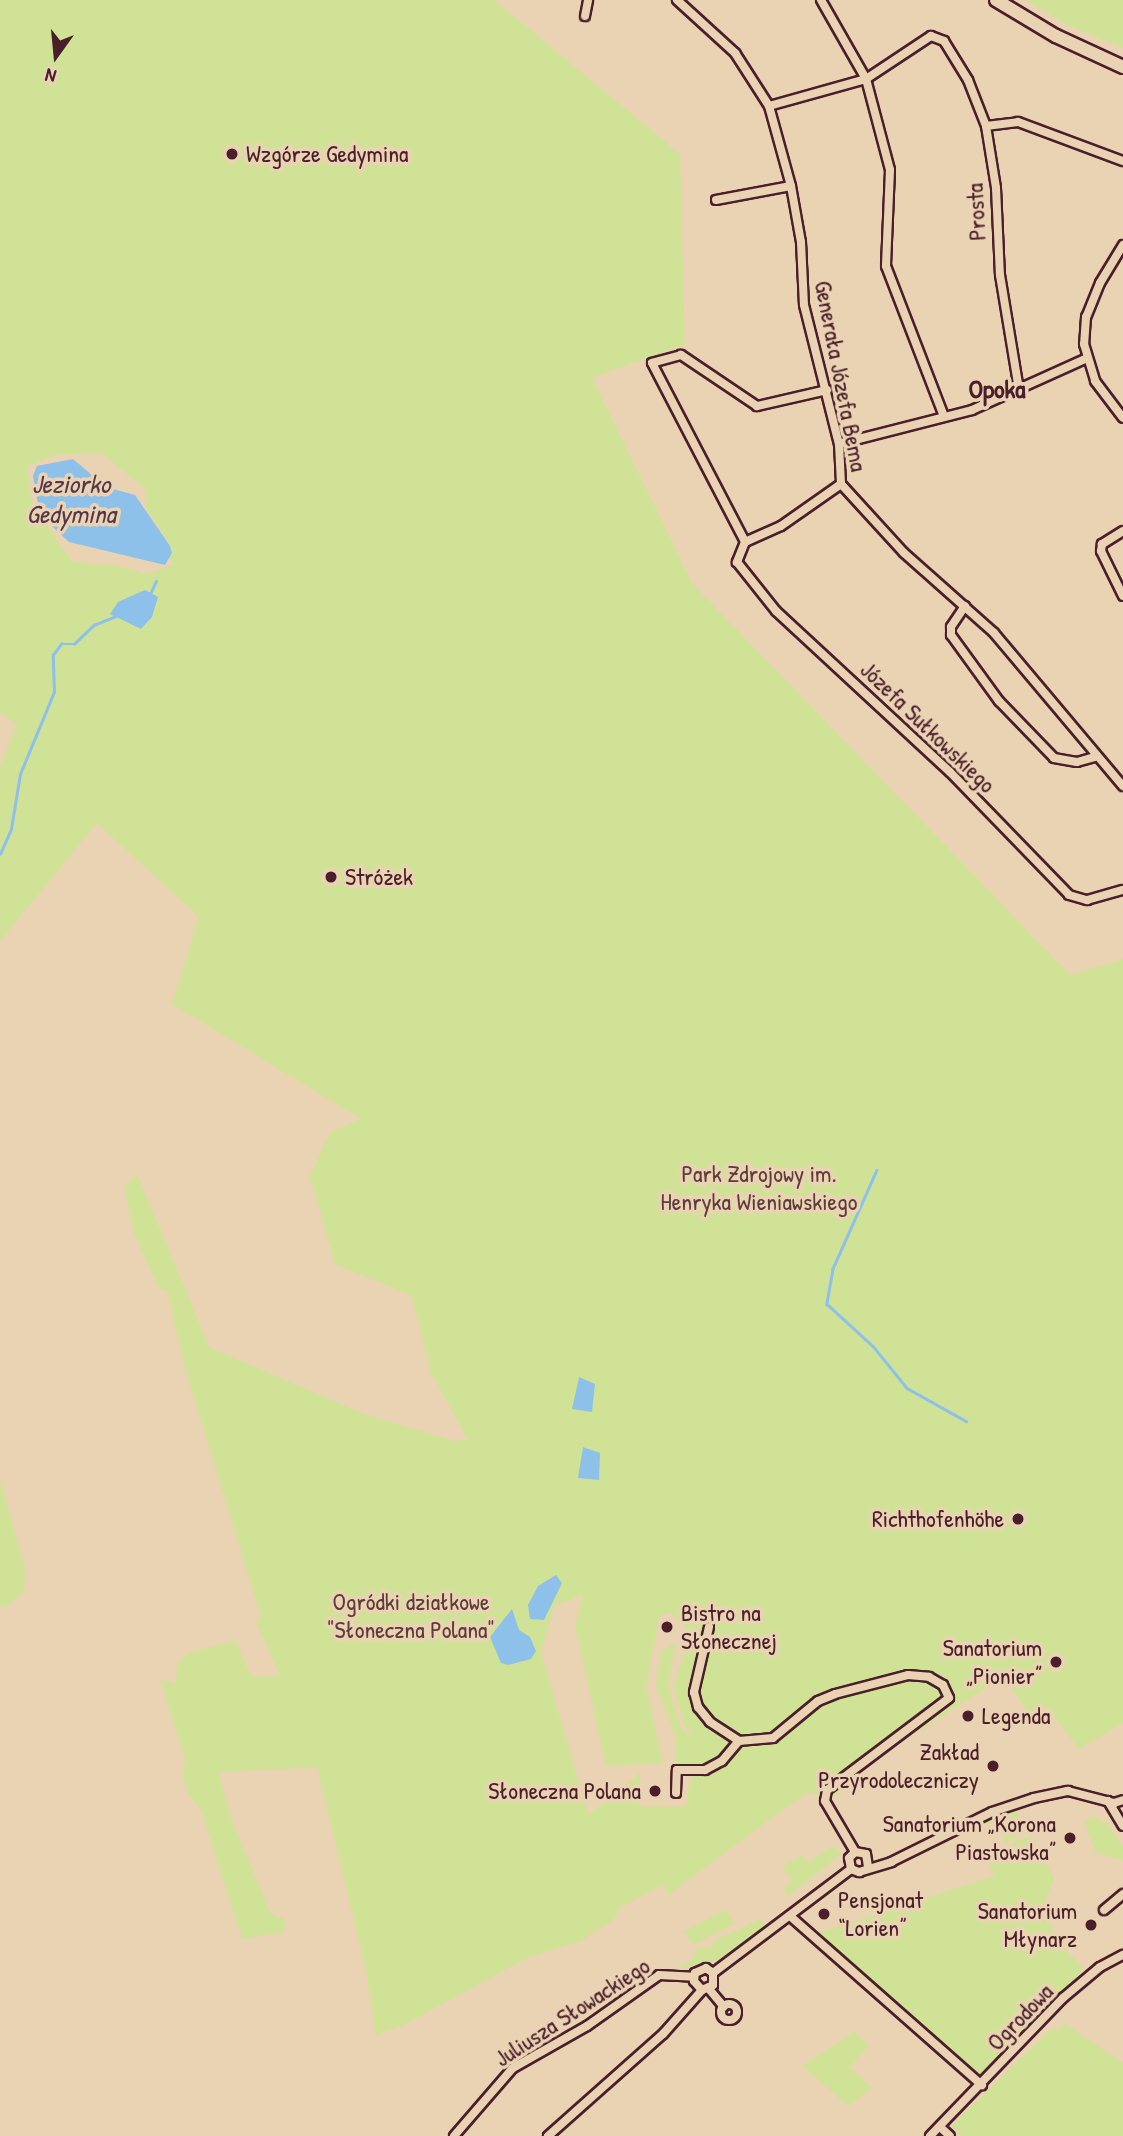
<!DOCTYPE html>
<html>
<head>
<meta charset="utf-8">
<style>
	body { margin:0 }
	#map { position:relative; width:1123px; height:2136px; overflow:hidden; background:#ead3b3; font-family:"Patrick Hand",sans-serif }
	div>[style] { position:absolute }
	.green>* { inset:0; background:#d0e296 }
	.water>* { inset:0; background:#8dc1ea }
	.stream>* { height:2.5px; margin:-1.25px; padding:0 1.25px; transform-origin:1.25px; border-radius:1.25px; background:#8dc1ea }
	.roads { filter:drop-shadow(2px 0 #4a1f2b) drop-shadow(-2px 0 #4a1f2b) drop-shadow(0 2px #4a1f2b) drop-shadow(0 -2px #4a1f2b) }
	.street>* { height:8px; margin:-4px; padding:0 4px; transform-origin:4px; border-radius:4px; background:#ead3b3 }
	.street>.ring { margin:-4px; padding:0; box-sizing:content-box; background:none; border:8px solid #ead3b3; border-radius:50% }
	.secondary>* { height:12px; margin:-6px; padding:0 6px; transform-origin:6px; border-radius:6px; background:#ead3b3 }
	.dots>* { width:19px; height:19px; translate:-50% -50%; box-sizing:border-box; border:4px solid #ead3b3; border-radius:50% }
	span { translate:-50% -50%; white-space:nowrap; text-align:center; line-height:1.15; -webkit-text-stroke:7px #ead3b3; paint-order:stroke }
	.poi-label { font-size:24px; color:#4a1f2b }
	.left { translate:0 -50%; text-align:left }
	.right { translate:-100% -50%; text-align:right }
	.street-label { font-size:24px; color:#4a1f2b }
	.park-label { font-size:24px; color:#5e3c3b }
	.neighbourhood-label { font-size:26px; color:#4a1f2b; font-weight:700 }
	.water-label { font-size:26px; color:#543748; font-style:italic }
	.north { position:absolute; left:21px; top:21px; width:70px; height:70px; -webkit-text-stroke:5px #ead3b3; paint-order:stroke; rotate:195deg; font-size:19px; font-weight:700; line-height:28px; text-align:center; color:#4a1f2b }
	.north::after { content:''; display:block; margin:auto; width:24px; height:32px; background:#4a1f2b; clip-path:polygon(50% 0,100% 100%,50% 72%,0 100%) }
</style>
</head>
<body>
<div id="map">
	<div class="green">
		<i style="clip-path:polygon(evenodd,0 0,494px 0,680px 154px,685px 344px,592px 378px,692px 583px,1070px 975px,1123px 959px,1123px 1723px,1079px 1749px,1047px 1708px,1029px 1714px,1004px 1677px,872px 1760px,835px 1797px,806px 1793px,668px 1895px,662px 1885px,618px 1909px,615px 1918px,583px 1940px,527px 1958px,404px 2025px,376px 2035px,366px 1970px,317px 1767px,219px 1772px,231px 1819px,271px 1914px,286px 1920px,283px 1933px,242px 1939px,201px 1810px,189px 1796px,183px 1777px,185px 1759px,160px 1679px,176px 1684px,177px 1663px,189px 1653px,235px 1640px,251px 1676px,280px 1676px,257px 1624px,260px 1613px,185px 1368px,167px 1291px,159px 1288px,134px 1233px,124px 1187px,137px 1174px,209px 1347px,364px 1414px,454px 1441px,468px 1440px,431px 1373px,412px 1296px,335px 1264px,310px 1176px,330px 1132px,361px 1119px,172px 1004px,199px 917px,97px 823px,0 941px,0 767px,17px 724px,0 712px,0 0,101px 453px,147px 490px,145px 506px,170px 546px,169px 560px,174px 564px,147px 574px,115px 565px,72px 561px,33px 505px,27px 466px,56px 455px,101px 453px,0 0,583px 1595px,575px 1625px,606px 1766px,663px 1763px,646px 1687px,659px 1617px,671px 1612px,691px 1635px,673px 1685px,684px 1725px,694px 1738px,681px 1729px,668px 1685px,676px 1643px,661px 1650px,656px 1686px,676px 1738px,675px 1765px,692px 1768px,686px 1806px,639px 1807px,640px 1773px,588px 1815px,541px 1652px,554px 1606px,583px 1595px)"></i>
		<i style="clip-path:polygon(1025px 0,1123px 0,1123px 48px,1068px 25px)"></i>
		<i style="clip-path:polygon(0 1479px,26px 1572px,23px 1592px,9px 1605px,0 1607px)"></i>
		<i style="clip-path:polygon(1016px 1810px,1026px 1833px,1005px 1843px,998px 1822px,987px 1825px,985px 1821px)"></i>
		<i style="clip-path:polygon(1091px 1816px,1107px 1823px,1123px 1846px,1123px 1860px,1096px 1853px,1084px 1822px)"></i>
		<i style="clip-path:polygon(1030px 1836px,1054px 1878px,1045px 1903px,1052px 1927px,1058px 1941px,1084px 1969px,980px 2076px,814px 1934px,994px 1876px,987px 1854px)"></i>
		<i style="clip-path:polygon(833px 1846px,841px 1854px,788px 1896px,783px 1888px,792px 1881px,783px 1866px,803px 1855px,807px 1862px)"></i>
		<i style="clip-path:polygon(726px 1910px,734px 1924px,693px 1945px,684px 1931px)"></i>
		<i style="clip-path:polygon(760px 1919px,767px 1928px,724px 1959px,676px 1969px,694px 1958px,695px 1949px,711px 1947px,714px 1941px,736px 1930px,740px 1933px,739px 1929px)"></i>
		<i style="clip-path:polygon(1064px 2023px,1123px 2063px,1123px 2136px,963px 2136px,951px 2126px,1052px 2028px,1060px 2029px)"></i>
		<i style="clip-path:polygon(854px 2032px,869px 2045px,850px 2067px,872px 2088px,848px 2106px,802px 2066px)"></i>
	</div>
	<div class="water">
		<i style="clip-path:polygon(73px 459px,106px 487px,135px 495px,170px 546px,172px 553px,165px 565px,69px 542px,40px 515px,33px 476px,37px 466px)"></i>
		<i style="clip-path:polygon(145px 590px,158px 597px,152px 617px,141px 629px,110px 614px,118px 602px)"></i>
		<i style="clip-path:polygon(579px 1377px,595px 1384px,592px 1412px,572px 1409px)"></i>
		<i style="clip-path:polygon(583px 1447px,600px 1453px,599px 1480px,578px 1478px)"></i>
		<i style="clip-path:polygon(556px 1575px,562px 1583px,544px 1620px,530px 1619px,528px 1605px,538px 1586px)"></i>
		<i style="clip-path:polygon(512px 1609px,519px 1630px,530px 1637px,536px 1651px,531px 1659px,508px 1665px,501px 1663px,490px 1637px)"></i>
	</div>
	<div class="stream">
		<i style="left:150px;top:594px;width:14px;rotate:-65deg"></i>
		<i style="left:0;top:854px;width:27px;rotate:-66deg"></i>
		<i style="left:11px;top:829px;width:56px;rotate:-80.7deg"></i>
		<i style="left:20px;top:774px;width:89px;rotate:-67.5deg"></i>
		<i style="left:54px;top:692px;width:37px;rotate:-92deg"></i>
		<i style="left:53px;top:655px;width:14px;rotate:-54deg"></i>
		<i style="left:61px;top:644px;width:13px"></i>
		<i style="left:74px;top:644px;width:28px;rotate:-44deg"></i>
		<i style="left:94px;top:625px;width:27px;rotate:-22deg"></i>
		<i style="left:877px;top:1170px;width:108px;rotate:114deg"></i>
		<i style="left:833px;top:1269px;width:36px;rotate:100deg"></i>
		<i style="left:827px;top:1304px;width:62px;rotate:42.4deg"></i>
		<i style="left:873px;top:1346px;width:54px;rotate:51deg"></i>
		<i style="left:907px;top:1388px;width:68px;rotate:29.2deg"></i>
	</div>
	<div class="roads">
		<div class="street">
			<i style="left:677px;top:0;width:79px;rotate:42.4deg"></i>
			<i style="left:735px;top:53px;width:63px;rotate:57.3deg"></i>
			<i style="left:769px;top:106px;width:83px;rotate:74.6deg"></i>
			<i style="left:791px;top:186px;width:57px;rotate:79.9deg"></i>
			<i style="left:801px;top:242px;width:63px;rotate:87.3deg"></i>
			<i style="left:804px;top:305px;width:143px;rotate:75.9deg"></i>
			<i style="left:839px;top:444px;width:40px;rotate:87.1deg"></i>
			<i style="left:841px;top:484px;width:93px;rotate:47.6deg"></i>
			<i style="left:904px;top:553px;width:120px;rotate:41.6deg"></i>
			<i style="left:994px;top:633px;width:200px;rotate:49.9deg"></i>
			<i style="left:821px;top:0;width:91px;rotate:60.3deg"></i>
			<i style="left:866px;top:79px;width:94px;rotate:75.2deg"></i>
			<i style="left:890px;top:170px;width:96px;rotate:92.4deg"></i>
			<i style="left:886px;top:266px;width:161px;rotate:68.9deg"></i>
			<i style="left:585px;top:16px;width:16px;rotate:-79deg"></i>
			<i style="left:769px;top:106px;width:101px;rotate:-15.6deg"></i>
			<i style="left:866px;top:79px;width:78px;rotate:-33.5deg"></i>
			<i style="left:931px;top:36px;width:14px;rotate:21deg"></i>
			<i style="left:944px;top:41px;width:46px;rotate:58.4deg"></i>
			<i style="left:968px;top:80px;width:49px;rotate:68.6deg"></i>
			<i style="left:986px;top:126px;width:63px;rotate:80.8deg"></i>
			<i style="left:996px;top:188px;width:87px;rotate:87.4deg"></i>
			<i style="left:1000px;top:275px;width:117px;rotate:80.6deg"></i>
			<i style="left:986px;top:126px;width:32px;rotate:-7deg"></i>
			<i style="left:1018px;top:122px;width:112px;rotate:20.4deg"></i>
			<i style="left:716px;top:200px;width:76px;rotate:-10.6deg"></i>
			<i style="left:1123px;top:245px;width:44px;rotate:121.2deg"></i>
			<i style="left:1100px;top:283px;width:37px;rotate:112deg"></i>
			<i style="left:1086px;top:317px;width:27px;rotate:94deg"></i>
			<i style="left:1084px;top:344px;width:39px;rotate:73deg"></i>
			<i style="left:1095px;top:381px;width:46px;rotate:52.9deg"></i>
			<i style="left:827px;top:390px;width:72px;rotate:167.1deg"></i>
			<i style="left:757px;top:406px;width:92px;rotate:-146.1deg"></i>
			<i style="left:681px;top:355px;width:30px;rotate:165deg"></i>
			<i style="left:652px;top:363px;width:202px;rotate:62.5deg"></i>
			<i style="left:745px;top:542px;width:22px;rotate:112deg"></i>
			<i style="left:737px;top:562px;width:63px;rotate:51.5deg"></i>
			<i style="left:776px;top:611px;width:237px;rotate:42.8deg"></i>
			<i style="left:950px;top:772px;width:171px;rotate:45.9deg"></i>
			<i style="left:1069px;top:895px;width:19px;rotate:16deg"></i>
			<i style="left:1087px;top:900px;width:37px;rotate:-16deg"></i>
			<i style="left:839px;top:444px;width:137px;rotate:-14.3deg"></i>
			<i style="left:972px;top:410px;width:124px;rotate:-24.3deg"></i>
			<i style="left:1123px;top:531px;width:25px;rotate:148deg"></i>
			<i style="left:1102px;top:544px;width:7px;rotate:98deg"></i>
			<i style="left:1101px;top:551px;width:50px;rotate:63.9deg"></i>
			<i style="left:745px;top:542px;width:39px;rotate:-24deg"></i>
			<i style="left:781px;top:526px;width:73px;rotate:-35deg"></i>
			<i style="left:965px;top:606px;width:25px;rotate:124deg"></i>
			<i style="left:951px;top:627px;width:8px;rotate:90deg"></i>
			<i style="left:951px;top:635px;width:82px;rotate:54deg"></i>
			<i style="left:999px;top:701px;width:79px;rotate:46deg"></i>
			<i style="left:1054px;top:758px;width:23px;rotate:10deg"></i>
			<i style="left:1077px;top:762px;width:18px;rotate:-16deg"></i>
			<i style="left:709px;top:1627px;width:67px;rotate:103deg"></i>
			<i style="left:694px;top:1692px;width:16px;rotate:75deg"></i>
			<i style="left:698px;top:1707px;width:19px;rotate:51deg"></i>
			<i style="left:710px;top:1722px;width:35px;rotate:33deg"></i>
			<i style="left:739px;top:1741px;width:34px;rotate:-5deg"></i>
			<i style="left:773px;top:1738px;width:58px;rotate:-39.4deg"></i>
			<i style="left:818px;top:1701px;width:18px;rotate:-22deg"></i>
			<i style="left:835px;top:1694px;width:75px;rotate:-14.6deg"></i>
			<i style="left:908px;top:1675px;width:21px;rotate:5deg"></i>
			<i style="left:929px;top:1677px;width:16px;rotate:30deg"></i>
			<i style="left:943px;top:1685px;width:14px;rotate:65deg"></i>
			<i style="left:949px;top:1698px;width:153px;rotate:143deg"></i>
			<i style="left:827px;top:1790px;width:11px;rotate:100deg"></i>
			<i style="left:825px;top:1801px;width:59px;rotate:59.5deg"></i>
			<i style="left:676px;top:1793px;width:23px;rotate:-88deg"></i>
			<i style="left:677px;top:1770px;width:28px"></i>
			<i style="left:705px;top:1770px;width:19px;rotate:-28deg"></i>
			<i style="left:722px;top:1761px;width:26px;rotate:-50deg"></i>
			<i style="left:1108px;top:1801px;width:29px;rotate:59deg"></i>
			<i style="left:851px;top:1869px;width:9px;rotate:21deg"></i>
			<i style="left:859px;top:1872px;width:34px;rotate:-17deg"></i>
			<i style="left:891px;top:1862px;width:113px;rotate:-26.3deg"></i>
			<i style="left:992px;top:1812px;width:44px;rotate:-18.4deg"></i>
			<i style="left:1034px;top:1798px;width:35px;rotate:-12deg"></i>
			<i style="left:1068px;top:1791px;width:48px;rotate:14.6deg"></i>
			<i style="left:1114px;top:1803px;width:9px;rotate:-18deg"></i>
			<i style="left:851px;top:1869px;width:11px;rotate:-100deg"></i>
			<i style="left:849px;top:1858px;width:8px;rotate:-45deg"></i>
			<i style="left:855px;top:1852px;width:11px;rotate:10deg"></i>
			<i style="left:866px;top:1854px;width:12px;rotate:81deg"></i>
			<i style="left:1104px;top:1910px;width:25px;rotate:-40deg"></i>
			<i style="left:790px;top:1916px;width:256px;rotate:41.4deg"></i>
			<i style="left:713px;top:1973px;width:173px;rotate:-37deg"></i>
			<i style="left:709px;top:1989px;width:23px;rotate:50deg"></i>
			<i style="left:702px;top:1990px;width:12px;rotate:-132deg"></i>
			<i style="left:694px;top:1981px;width:8px;rotate:-83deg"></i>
			<i style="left:695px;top:1973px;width:12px;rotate:-24deg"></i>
			<i style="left:706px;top:1968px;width:9px;rotate:36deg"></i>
			<i style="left:702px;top:1990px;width:12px;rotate:-24deg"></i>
			<i style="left:713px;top:1985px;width:12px;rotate:-90deg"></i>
			<i class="ring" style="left:721px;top:2004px;width:8px;height:8px"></i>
			<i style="left:940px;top:2127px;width:13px;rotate:42deg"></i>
			<i style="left:454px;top:2136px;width:90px;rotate:-49.1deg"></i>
			<i style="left:513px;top:2068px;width:85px;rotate:-29.6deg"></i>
			<i style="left:587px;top:2026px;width:88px;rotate:-35.3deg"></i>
			<i style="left:659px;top:1975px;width:35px;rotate:3deg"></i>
			<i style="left:548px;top:2136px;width:154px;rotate:-41.6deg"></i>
			<i style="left:663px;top:2034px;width:59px;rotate:-48.4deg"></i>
			<i style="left:930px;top:2136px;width:192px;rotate:-46.1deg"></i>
			<i style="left:1063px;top:1998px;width:48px;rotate:-40deg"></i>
			<i style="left:1100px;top:1967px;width:26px;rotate:-28deg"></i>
		</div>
		<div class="secondary">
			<i style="left:996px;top:0;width:70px;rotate:31deg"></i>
			<i style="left:1056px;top:36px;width:74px;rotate:24.8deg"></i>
		</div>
	</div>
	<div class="dots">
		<i style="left:232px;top:154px;background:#4a1f2b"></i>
		<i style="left:331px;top:877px;background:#4a1f2b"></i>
		<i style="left:1018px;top:1519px;background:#4a1f2b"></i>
		<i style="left:667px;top:1627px;background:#4a1f2b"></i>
		<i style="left:1056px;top:1662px;background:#4a1f2b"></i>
		<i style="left:968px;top:1716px;background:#4a1f2b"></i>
		<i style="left:993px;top:1766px;background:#4a1f2b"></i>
		<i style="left:655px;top:1791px;background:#4a1f2b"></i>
		<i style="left:1070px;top:1838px;background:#4a1f2b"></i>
		<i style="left:824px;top:1914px;background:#4a1f2b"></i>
		<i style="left:1091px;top:1925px;background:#4a1f2b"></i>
	</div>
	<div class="poi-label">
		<span class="left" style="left:246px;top:154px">Wzgórze Gedymina</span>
		<span class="left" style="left:345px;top:877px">Stróżek</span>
		<span class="right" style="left:1004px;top:1519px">Richthofenhöhe</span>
		<span class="left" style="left:681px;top:1627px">Bistro na<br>Słonecznej</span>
		<span class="right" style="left:1042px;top:1662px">Sanatorium<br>„Pionier”</span>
		<span class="left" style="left:982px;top:1716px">Legenda</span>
		<span class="right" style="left:979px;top:1766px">Zakład<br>Przyrodoleczniczy</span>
		<span class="right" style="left:641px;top:1791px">Słoneczna Polana</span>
		<span class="right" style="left:1056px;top:1838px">Sanatorium „Korona<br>Piastowska”</span>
		<span class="left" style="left:838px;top:1914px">Pensjonat<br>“Lorien”</span>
		<span class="right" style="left:1077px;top:1925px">Sanatorium<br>Młynarz</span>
	</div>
	<div class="street-label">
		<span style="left:976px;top:212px;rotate:-93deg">Prosta</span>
		<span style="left:841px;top:376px;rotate:79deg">Generała Józefa Bema</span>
		<span style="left:928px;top:727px;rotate:44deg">Józefa Sułkowskiego</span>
		<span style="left:572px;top:2012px;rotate:-33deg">Juliusza Słowackiego</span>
		<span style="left:1020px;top:2017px;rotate:-46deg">Ogrodowa</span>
	</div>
	<div class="park-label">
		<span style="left:759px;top:1188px">Park Zdrojowy im.<br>Henryka Wieniawskiego</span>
		<span style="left:411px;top:1616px">Ogródki działkowe<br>"Słoneczna Polana"</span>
	</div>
	<div class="neighbourhood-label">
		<span style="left:997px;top:389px">Opoka</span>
	</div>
	<div class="water-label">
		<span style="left:71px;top:499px">Jeziorko<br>Gedymina</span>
	</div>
	<div class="north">N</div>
</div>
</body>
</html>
